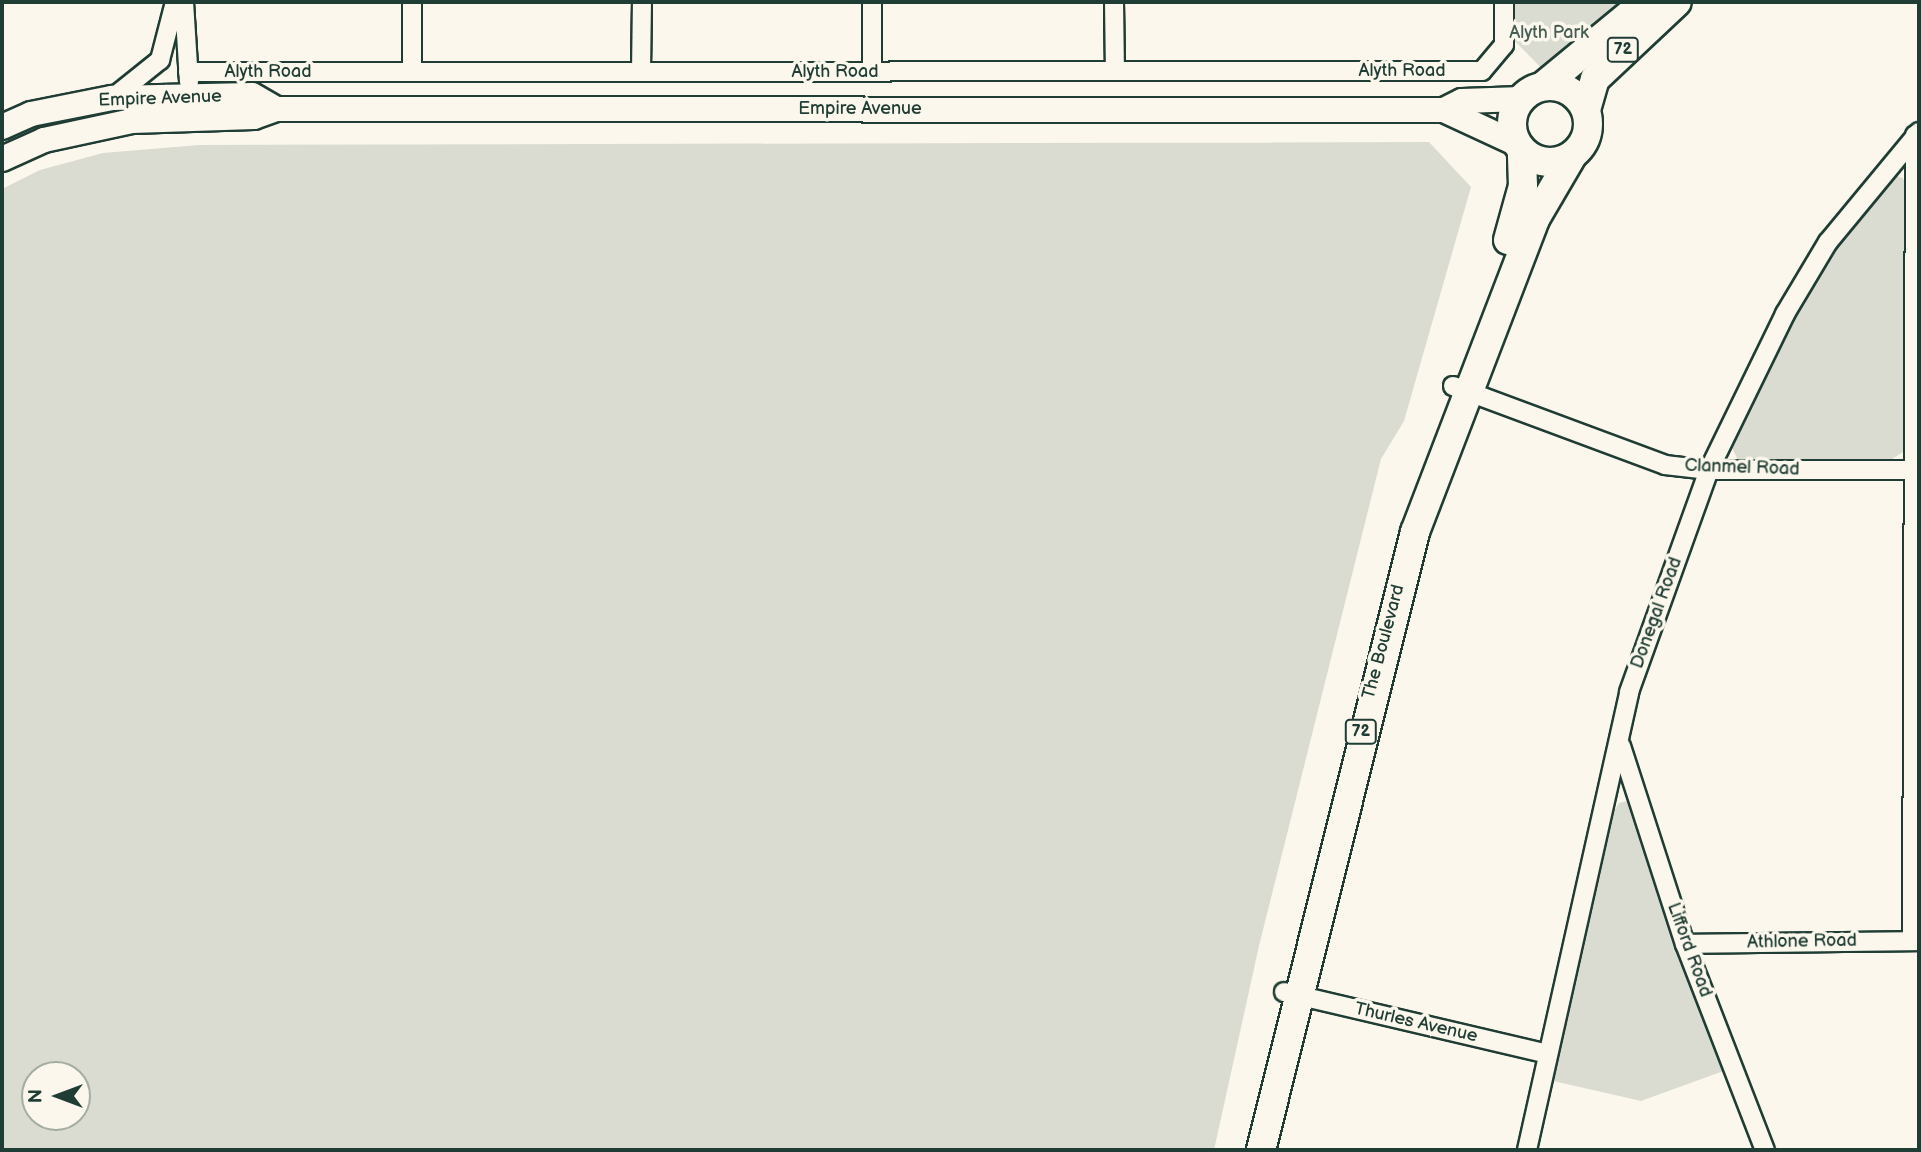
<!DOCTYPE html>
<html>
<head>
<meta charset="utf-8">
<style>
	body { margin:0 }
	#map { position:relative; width:1921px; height:1152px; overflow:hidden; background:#fbf7ec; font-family:"Balsamiq Sans",sans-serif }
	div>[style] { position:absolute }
	.green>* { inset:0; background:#dbdcd1 }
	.roads { filter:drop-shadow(2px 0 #1f3d34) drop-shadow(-2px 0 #1f3d34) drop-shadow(0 2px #1f3d34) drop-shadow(0 -2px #1f3d34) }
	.minor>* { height:18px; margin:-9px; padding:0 9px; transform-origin:9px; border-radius:9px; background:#fbf7ec }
	.secondary>* { height:24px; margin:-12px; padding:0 12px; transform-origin:12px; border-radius:12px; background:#fbf7ec }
	.primary>* { height:28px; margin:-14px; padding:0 14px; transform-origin:14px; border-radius:14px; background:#fbf7ec }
	.primary>.ring { margin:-14px; padding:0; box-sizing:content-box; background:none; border:28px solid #fbf7ec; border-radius:50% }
	span { translate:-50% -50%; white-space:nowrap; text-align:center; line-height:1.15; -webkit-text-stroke:7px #fbf7ec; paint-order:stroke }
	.shield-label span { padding:2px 5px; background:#fbf7ec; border:2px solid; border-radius:5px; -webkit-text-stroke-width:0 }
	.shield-label { font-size:16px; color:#1f3d34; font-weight:700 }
	.park-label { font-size:18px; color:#455d53 }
	.street-label { font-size:18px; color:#1f3d34 }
	.frame { position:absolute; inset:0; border:4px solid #1f3d34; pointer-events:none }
	.north { position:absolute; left:21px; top:1061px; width:70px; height:70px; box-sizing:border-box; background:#fbf7ec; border:2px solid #a3ada2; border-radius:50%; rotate:270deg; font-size:19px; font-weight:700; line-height:28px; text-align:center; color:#1f3d34 }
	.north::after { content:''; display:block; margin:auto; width:24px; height:32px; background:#1f3d34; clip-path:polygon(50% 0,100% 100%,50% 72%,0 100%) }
</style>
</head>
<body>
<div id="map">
	<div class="green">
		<i style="clip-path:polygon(1511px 2px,1631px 2px,1546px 73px,1511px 37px)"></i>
		<i style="clip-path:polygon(evenodd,1429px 142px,1471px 187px,1404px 421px,1381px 459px,1259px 946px,1214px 1150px,2px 1150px,2px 189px,40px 170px,103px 153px,199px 145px,1429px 142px,35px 1075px,77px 1075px,77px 1117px,35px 1117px,35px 1075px)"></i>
		<i style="clip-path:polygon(1894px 175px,1903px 178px,1907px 188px,1903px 452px,1889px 461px,1738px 460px,1730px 444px,1798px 313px,1852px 222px)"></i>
		<i style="clip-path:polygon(1627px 801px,1633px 805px,1729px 1069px,1641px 1101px,1549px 1080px,1612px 814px,1619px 803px)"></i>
	</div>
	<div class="roads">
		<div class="minor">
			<i style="left:184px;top:2px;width:80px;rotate:86.4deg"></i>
			<i style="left:412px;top:2px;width:70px;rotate:90deg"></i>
			<i style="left:1114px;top:2px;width:69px;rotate:89.2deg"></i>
			<i style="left:188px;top:72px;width:1294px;rotate:-0.04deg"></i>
			<i style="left:1482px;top:71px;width:34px;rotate:-50deg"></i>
			<i style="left:1504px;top:45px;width:43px;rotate:-90deg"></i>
			<i style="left:641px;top:72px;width:70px;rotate:-89.2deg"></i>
			<i style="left:872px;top:72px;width:70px;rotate:-90deg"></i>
			<i style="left:115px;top:96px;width:58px;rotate:-38.7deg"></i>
			<i style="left:160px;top:60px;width:60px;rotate:-75.5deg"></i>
			<i style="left:1453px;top:386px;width:226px;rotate:20.4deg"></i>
			<i style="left:1665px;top:465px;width:44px;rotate:6.5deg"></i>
			<i style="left:1709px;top:470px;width:210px"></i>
			<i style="left:1621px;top:746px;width:208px;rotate:72.1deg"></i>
			<i style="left:1685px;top:944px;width:221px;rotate:68.8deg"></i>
			<i style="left:1912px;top:941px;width:806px;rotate:-89.79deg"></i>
			<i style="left:1685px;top:944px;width:234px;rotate:-0.7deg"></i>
			<i style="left:1284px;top:992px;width:271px;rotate:13.2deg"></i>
			<i style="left:1527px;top:1150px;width:469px;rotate:-77.4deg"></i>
			<i style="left:1629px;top:692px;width:236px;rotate:-70.2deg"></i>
			<i style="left:1709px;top:470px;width:174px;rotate:-64deg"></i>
			<i style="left:1785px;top:314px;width:84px;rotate:-59.2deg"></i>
			<i style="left:1828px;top:242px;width:143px;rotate:-50.4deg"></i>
		</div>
		<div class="secondary">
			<i style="left:1444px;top:110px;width:20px;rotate:-27deg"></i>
			<i style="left:1462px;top:101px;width:60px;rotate:-1.9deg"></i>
			<i style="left:2px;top:127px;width:32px;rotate:-24deg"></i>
			<i style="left:31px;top:114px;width:83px;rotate:-11.2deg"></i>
			<i style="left:112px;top:98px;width:140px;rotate:-1.2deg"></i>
			<i style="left:252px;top:95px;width:28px;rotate:30deg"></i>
			<i style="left:2px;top:159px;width:46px;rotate:-24.3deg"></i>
			<i style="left:44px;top:140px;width:90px;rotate:-12.2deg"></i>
			<i style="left:132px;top:121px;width:122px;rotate:-1.9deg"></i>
			<i style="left:254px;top:117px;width:23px;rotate:-20deg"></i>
			<i style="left:276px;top:109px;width:1168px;rotate:0.05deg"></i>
			<i style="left:1444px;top:110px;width:81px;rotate:25deg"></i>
		</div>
		<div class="primary">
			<i class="ring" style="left:1512px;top:86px;width:48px;height:48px"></i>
			<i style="left:1543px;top:86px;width:132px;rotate:-39.5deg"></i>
			<i style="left:1586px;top:110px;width:32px;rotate:-74deg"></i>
			<i style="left:1595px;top:79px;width:112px;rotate:-43.2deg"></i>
			<i style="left:1508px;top:240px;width:56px;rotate:-74.5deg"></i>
			<i style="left:1523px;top:186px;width:36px;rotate:-92deg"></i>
			<i style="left:1261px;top:1150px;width:637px;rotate:-76.01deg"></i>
			<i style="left:1415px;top:532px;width:335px;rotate:-69deg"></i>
			<i style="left:1535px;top:219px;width:73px;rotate:-59.6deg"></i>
		</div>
	</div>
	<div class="shield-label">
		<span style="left:1623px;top:50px">72</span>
		<span style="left:1361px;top:732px">72</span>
	</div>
	<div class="park-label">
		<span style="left:1549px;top:33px">Alyth Park</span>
	</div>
	<div class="street-label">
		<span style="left:1402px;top:71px">Alyth Road</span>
		<span style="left:268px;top:72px">Alyth Road</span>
		<span style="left:835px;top:72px">Alyth Road</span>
		<span style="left:160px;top:99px;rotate:-2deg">Empire Avenue</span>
		<span style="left:860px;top:109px">Empire Avenue</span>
		<span style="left:1742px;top:468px;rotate:2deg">Clanmel Road</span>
		<span style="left:1657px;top:613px;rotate:-70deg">Donegal Road</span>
		<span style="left:1384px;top:642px;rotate:-75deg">The Boulevard</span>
		<span style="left:1802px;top:942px;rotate:-1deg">Athlone Road</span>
		<span style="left:1689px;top:950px;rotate:70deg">Lifford Road</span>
		<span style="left:1416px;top:1023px;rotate:13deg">Thurles Avenue</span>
	</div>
	<div class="frame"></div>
	<div class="north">N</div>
</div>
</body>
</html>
